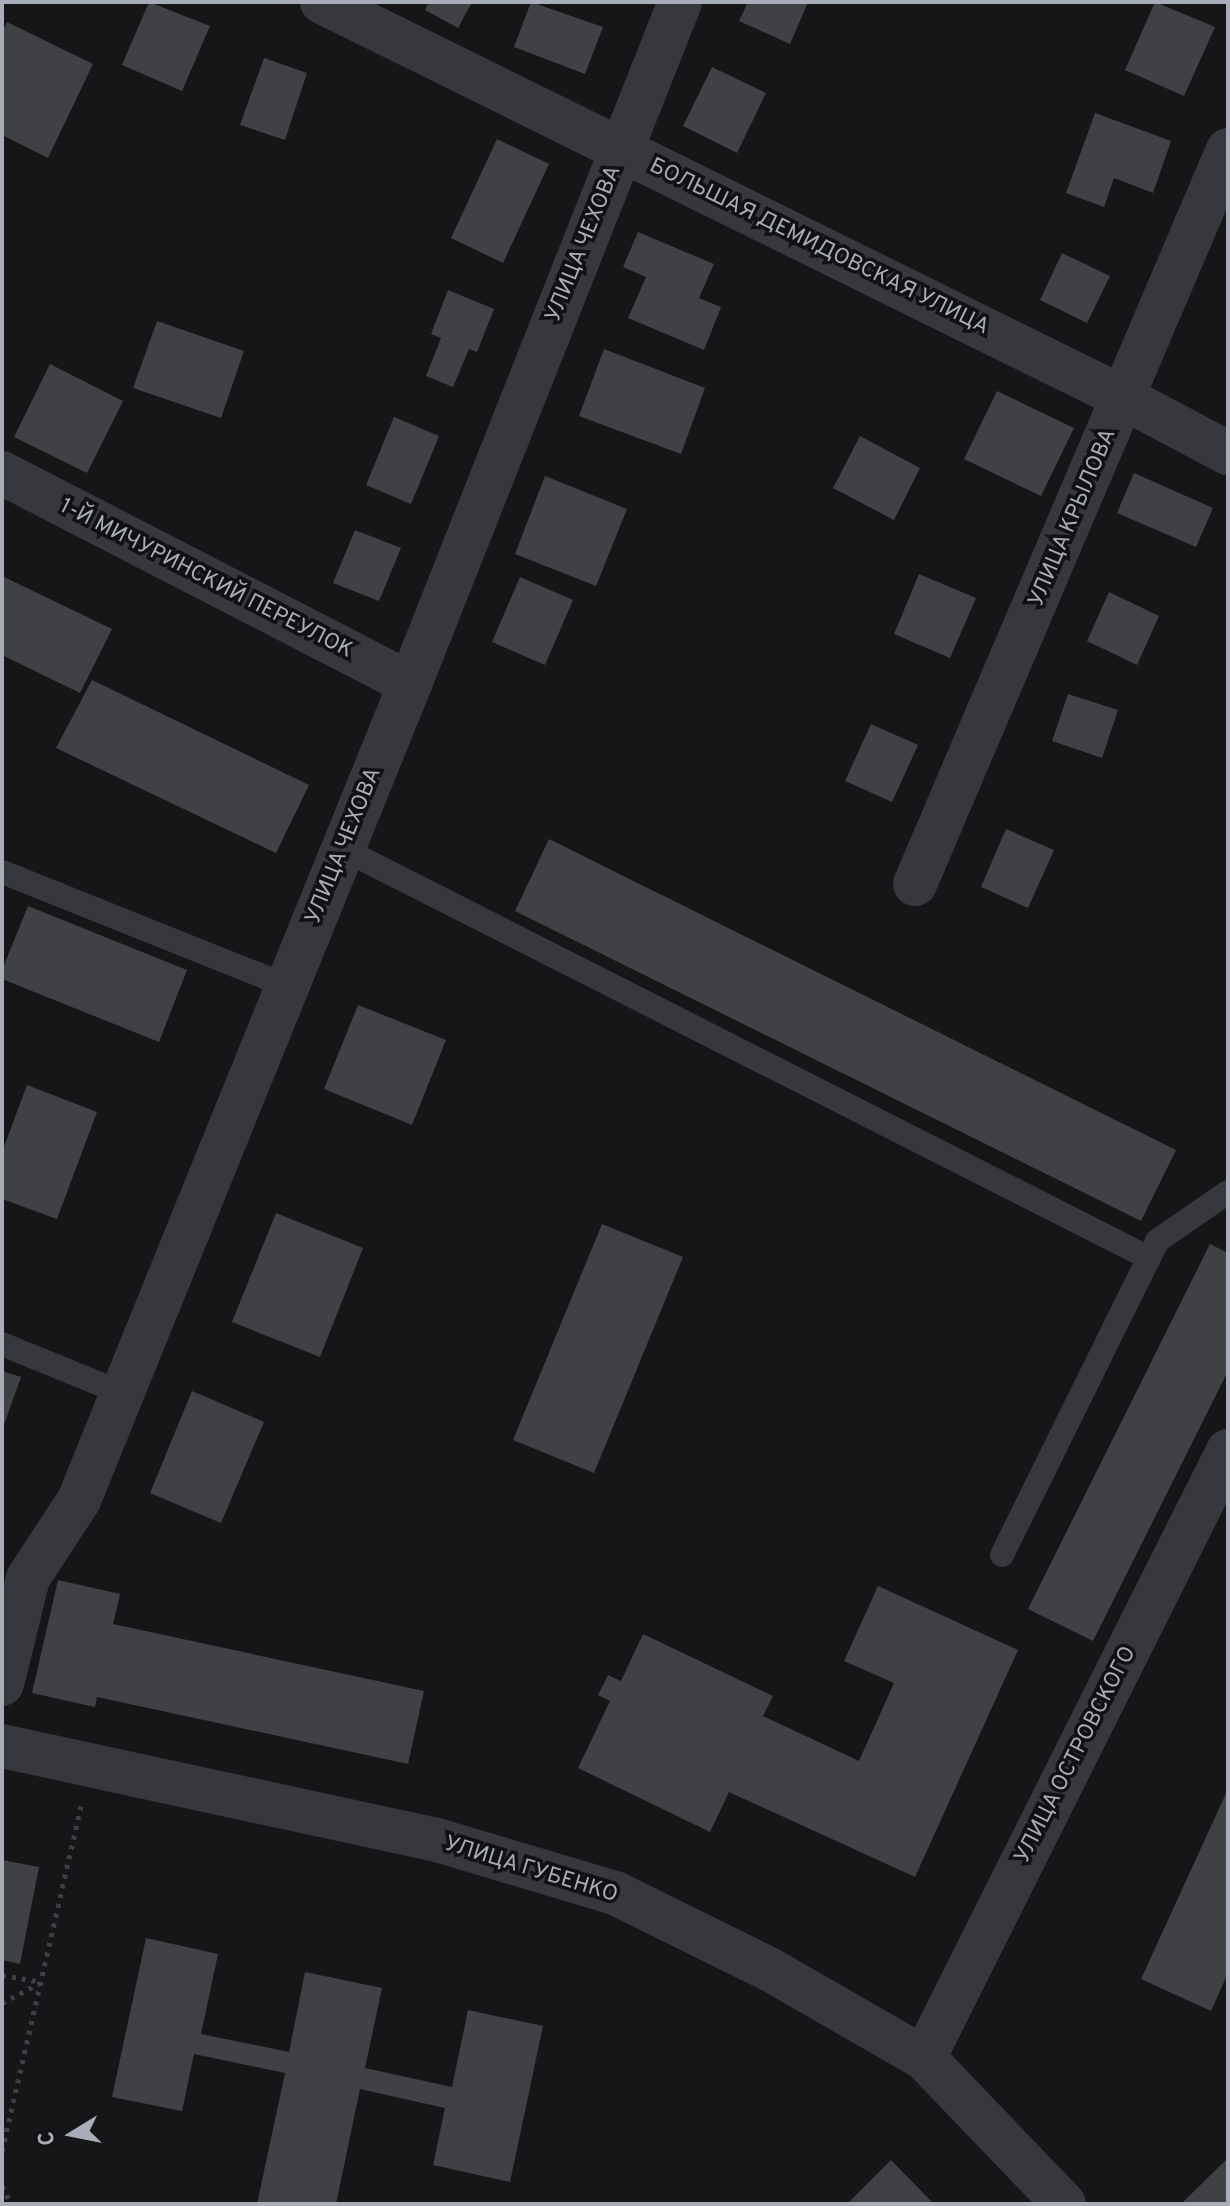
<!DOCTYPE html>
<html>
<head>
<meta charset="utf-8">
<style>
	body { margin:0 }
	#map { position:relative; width:1230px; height:2206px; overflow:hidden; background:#161618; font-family:Overpass,sans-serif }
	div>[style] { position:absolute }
	.building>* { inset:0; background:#404145 }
	.path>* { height:5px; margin-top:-2.5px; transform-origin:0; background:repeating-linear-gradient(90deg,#3d3f44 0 4px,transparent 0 10px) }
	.service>* { height:24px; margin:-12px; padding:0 12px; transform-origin:12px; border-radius:12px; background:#37383d }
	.minor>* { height:44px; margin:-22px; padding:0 22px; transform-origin:22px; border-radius:22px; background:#37383d }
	span { translate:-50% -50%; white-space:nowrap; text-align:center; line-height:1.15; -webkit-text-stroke:7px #111113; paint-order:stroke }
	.street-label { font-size:22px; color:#a8adb8 }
	.frame { position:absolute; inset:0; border:4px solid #a8adb8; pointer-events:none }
	.north { position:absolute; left:32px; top:2094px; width:80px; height:80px; -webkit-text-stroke:6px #111113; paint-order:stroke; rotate:260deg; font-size:22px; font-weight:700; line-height:32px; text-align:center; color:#a8adb8 }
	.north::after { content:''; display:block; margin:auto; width:28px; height:36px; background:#a8adb8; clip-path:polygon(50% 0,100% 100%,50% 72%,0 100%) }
</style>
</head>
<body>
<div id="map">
	<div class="building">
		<i style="clip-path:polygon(149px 2px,210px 26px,182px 91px,122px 65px)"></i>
		<i style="clip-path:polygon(429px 2px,472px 2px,458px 28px,425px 10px)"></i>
		<i style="clip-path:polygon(531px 2px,603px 27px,585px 74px,514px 47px)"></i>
		<i style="clip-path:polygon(748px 2px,808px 2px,790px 44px,739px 21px)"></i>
		<i style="clip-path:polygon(1155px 2px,1215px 27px,1184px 96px,1125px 70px)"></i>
		<i style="clip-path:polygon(7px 22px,93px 64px,48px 158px,2px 135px,2px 32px)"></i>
		<i style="clip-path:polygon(264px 58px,307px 73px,285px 140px,240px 125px)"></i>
		<i style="clip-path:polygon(712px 67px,766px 93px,737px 153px,683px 126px)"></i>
		<i style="clip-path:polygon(1095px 113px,1171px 141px,1153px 193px,1114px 178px,1104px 207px,1066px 193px)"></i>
		<i style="clip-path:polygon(497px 139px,549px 164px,503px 263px,451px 238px)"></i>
		<i style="clip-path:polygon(638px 232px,714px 264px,699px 298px,721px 307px,704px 350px,628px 318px,646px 277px,623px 267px)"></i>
		<i style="clip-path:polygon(1062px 253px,1110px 276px,1087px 323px,1040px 300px)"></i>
		<i style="clip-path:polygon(448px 290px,494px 309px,477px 352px,469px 349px,453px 387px,426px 376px,441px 338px,431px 334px)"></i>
		<i style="clip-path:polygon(157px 321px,244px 351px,221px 418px,133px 388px)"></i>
		<i style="clip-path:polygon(604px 349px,705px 388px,681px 454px,579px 416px)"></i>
		<i style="clip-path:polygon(50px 364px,123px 401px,87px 473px,14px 437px)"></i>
		<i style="clip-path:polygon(997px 391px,1074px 428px,1041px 496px,964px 459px)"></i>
		<i style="clip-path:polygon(394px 417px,439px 436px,411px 504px,366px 485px)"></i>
		<i style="clip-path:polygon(860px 436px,920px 468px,894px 520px,833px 488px)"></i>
		<i style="clip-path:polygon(1134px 473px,1213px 508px,1196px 547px,1117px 513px)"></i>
		<i style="clip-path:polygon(545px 476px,627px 509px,596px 586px,515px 554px)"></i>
		<i style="clip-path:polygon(355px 530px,401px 548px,379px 601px,333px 583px)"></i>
		<i style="clip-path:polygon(919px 574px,976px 598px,950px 658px,894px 634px)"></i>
		<i style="clip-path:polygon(2px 576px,112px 629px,80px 693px,2px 655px)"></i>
		<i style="clip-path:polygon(520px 577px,573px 600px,545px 665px,492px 642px)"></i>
		<i style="clip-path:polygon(1109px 592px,1159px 616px,1137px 665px,1087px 641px)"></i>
		<i style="clip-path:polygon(92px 680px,309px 785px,276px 853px,56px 748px)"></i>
		<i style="clip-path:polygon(1068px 694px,1118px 710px,1102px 758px,1052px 741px)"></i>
		<i style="clip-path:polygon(871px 724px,918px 745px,892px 802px,845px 781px)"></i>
		<i style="clip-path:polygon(1006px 829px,1054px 850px,1028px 908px,981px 887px)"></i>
		<i style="clip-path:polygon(549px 839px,1176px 1150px,1141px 1221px,515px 911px)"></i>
		<i style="clip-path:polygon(28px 906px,187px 970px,159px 1042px,2px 979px,2px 970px)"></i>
		<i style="clip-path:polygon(358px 1005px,446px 1040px,412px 1125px,324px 1089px)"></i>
		<i style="clip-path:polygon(27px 1085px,97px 1112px,57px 1219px,2px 1199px,2px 1152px)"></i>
		<i style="clip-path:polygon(276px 1213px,363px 1248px,320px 1357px,232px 1322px)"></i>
		<i style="clip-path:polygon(602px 1224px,683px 1257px,594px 1473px,513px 1440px)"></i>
		<i style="clip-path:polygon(1210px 1244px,1228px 1253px,1228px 1371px,1093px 1641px,1028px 1609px)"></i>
		<i style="clip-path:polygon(2px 1371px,21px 1377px,2px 1430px)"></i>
		<i style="clip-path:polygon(192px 1391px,264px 1422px,221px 1523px,150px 1493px)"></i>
		<i style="clip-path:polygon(58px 1580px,120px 1594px,113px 1624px,424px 1691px,408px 1764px,97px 1697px,95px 1707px,32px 1693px)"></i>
		<i style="clip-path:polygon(878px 1586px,1018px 1650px,915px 1877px,729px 1792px,710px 1832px,578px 1768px,610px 1701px,598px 1695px,608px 1675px,621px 1681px,643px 1634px,773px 1696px,763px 1716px,859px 1761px,894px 1683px,844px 1661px)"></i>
		<i style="clip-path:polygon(1228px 1789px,1228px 1973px,1211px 2011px,1141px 1979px)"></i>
		<i style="clip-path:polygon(2px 1860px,39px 1867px,20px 1964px,2px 1960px)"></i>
		<i style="clip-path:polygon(146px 1938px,218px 1954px,201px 2034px,289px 2052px,305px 1972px,382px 1988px,365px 2068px,452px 2087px,468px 2010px,543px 2026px,510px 2182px,433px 2165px,445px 2108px,360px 2089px,336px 2204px,257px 2204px,285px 2073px,194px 2054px,182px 2111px,112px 2097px)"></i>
		<i style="clip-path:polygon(1228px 2158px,1228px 2204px,1181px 2204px)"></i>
		<i style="clip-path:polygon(891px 2160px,934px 2204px,847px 2204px)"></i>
	</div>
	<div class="path">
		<i style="left:2px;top:1975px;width:39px;rotate:10deg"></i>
		<i style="left:2px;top:2003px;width:43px;rotate:-27.8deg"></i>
		<i style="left:2px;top:2151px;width:355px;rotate:-77.1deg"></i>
		<i style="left:2px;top:2186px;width:20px;rotate:63deg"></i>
	</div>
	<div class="service">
		<i style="left:343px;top:849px;width:904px;rotate:26.91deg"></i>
		<i style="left:2px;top:872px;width:307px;rotate:21.8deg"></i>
		<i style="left:2px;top:1344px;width:130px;rotate:22.2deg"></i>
		<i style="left:1002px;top:1555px;width:350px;rotate:-63.7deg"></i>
		<i style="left:1157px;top:1241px;width:86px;rotate:-34.6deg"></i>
	</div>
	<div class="minor">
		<i style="left:322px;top:2px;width:894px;rotate:26.28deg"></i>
		<i style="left:1124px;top:398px;width:118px;rotate:27.9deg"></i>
		<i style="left:2px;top:473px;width:459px;rotate:27.3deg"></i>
		<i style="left:915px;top:884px;width:798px;rotate:-66.91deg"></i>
		<i style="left:2px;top:1684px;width:109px;rotate:-76.2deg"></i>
		<i style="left:28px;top:1578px;width:93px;rotate:-56.8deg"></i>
		<i style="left:79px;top:1500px;width:881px;rotate:-67.92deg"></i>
		<i style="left:410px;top:684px;width:734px;rotate:-68.4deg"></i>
		<i style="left:2px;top:1746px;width:445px;rotate:12.2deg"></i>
		<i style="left:437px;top:1840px;width:186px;rotate:16.6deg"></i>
		<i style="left:615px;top:1893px;width:172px;rotate:26.3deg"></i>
		<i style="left:769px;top:1969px;width:179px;rotate:29.9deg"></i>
		<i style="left:924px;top:2058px;width:202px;rotate:46.2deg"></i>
		<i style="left:924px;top:2058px;width:679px;rotate:-63.4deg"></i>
	</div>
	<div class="street-label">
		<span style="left:584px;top:244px;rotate:-68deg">УЛИЦА ЧЕХОВА</span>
		<span style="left:819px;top:247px;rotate:26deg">БОЛЬШАЯ ДЕМИДОВСКАЯ УЛИЦА</span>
		<span style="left:1073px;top:518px;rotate:-67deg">УЛИЦА КРЫЛОВА</span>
		<span style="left:206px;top:579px;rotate:27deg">1-Й МИЧУРИНСКИЙ ПЕРЕУЛОК</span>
		<span style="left:344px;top:846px;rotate:-68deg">УЛИЦА ЧЕХОВА</span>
		<span style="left:1076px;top:1755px;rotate:-63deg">УЛИЦА ОСТРОВСКОГО</span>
		<span style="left:531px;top:1870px;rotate:17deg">УЛИЦА ГУБЕНКО</span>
	</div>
	<div class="frame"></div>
	<div class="north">С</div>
</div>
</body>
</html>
